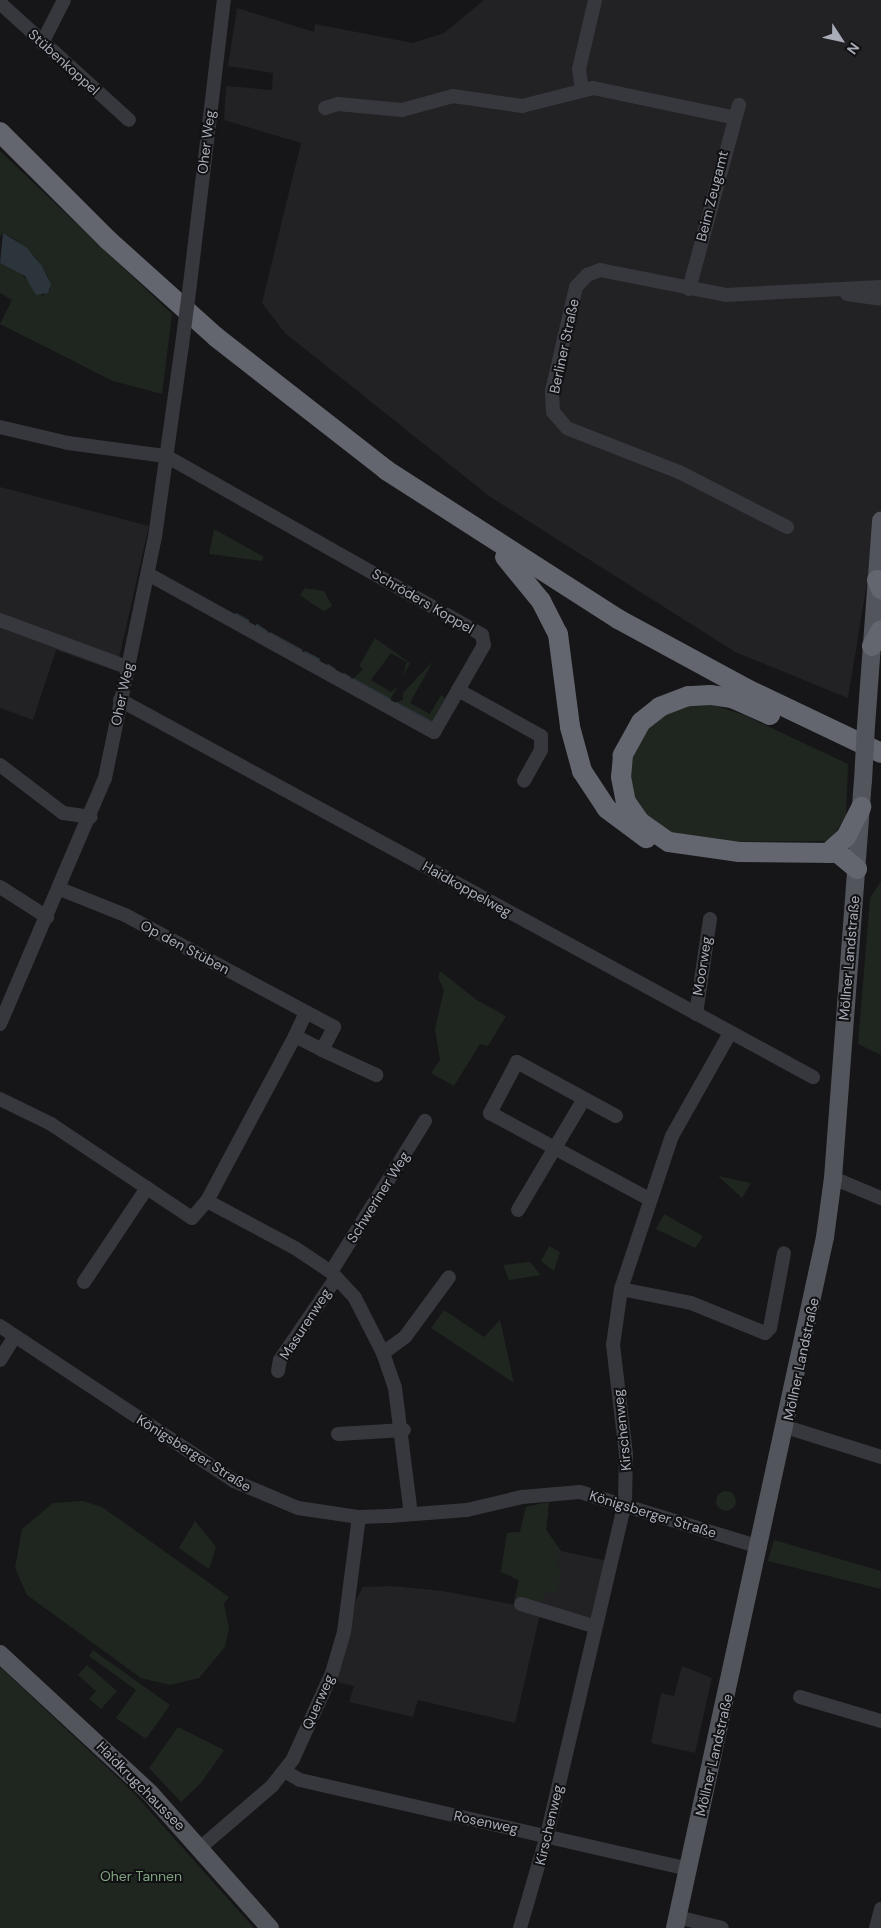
<!DOCTYPE html>
<html>
<head>
<meta charset="utf-8">
<style>
	body { margin:0 }
	#map { position:relative; width:881px; height:1928px; overflow:hidden; background:#161618; font-family:"DM Sans",sans-serif }
	div>[style] { position:absolute }
	.built>* { inset:0; background:#222225 }
	.green>* { inset:0; background:#1e261f }
	.round { border-radius:50% }
	.water>* { inset:0; background:#2c353c }
	.stream>* { height:2.5px; margin:-1.25px; padding:0 1.25px; transform-origin:1.25px; border-radius:1.25px; background:#2c353c }
	.minor>* { height:14px; margin:-7px; padding:0 7px; transform-origin:7px; border-radius:7px; background:#37383d }
	.major>* { height:18px; margin:-9px; padding:0 9px; transform-origin:9px; border-radius:9px; background:#53555c }
	.highway>* { height:20px; margin:-10px; padding:0 10px; transform-origin:10px; border-radius:10px; background:#63666e }
	.minor-bridge>* { height:14px; margin:-7px; padding:0 7px; transform-origin:7px; border-radius:7px; background:#37383d }
	.major-bridge>* { height:18px; margin:-9px; padding:0 9px; transform-origin:9px; border-radius:9px; background:#53555c }
	span { translate:-50% -50%; white-space:nowrap; text-align:center; line-height:1.15; -webkit-text-stroke:4px #111113; paint-order:stroke }
	.street-label { font-size:14px; color:#a8adb8 }
	.park-label { font-size:14px; color:#7fa381 }
	.north { position:absolute; left:816px; top:15px; width:50px; height:50px; -webkit-text-stroke:4px #111113; paint-order:stroke; rotate:125deg; font-size:14px; font-weight:700; line-height:20px; text-align:center; color:#a8adb8 }
	.north::after { content:''; display:block; margin:auto; width:18px; height:22px; background:#a8adb8; clip-path:polygon(50% 0,100% 100%,50% 72%,0 100%) }
</style>
</head>
<body>
<div id="map">
	<div class="built">
		<i style="clip-path:polygon(484px 0,881px 0,881px 554px,872px 553px,848px 698px,735px 652px,489px 496px,285px 333px,262px 303px,301px 143px,224px 120px,226px 86px,272px 90px,273px 73px,228px 66px,237px 8px,314px 32px,315px 24px,413px 43px,444px 33px)"></i>
		<i style="clip-path:polygon(0 487px,149px 526px,116px 671px,56px 650px,33px 720px,0 708px)"></i>
		<i style="clip-path:polygon(549px 1502px,546px 1530px,561px 1551px,608px 1561px,592px 1623px,514px 1601px,519px 1580px,501px 1572px,507px 1533px,520px 1532px,526px 1507px)"></i>
		<i style="clip-path:polygon(391px 1586px,443px 1591px,541px 1610px,515px 1723px,418px 1700px,413px 1717px,349px 1702px,354px 1686px,334px 1681px,356px 1600px,363px 1587px)"></i>
		<i style="clip-path:polygon(682px 1666px,712px 1678px,695px 1753px,651px 1743px,661px 1693px,674px 1696px)"></i>
	</div>
	<div class="green">
		<i style="clip-path:polygon(0 151px,172px 314px,162px 394px,113px 381px,0 324px,12px 300px,0 293px,0 263px,19px 271px,42px 296px,50px 290px,48px 276px,36px 258px,18px 241px,3px 233px,0 236px)"></i>
		<i style="clip-path:polygon(214px 529px,264px 557px,261px 561px,209px 554px)"></i>
		<i style="clip-path:polygon(305px 588px,324px 591px,332px 606px,324px 611px,311px 603px,300px 595px)"></i>
		<i style="clip-path:polygon(375px 638px,410px 663px,402px 678px,407px 662px,391px 653px,371px 680px,391px 692px,398px 686px,389px 701px,352px 680px,363px 669px,359px 666px)"></i>
		<i style="clip-path:polygon(433px 661px,410px 703px,430px 714px,441px 695px,445px 698px,431px 723px,394px 703px,403px 700px,403px 693px)"></i>
		<i style="clip-path:polygon(704px 702px,744px 715px,848px 764px,846px 816px,830px 841px,719px 842px,679px 835px,659px 828px,632px 798px,629px 759px,636px 741px,659px 714px)"></i>
		<i style="clip-path:polygon(881px 881px,881px 1055px,858px 1044px,870px 898px)"></i>
		<i style="clip-path:polygon(440px 971px,478px 1001px,506px 1016px,488px 1046px,480px 1044px,454px 1086px,431px 1073px,440px 1060px,435px 1029px,444px 990px,438px 978px)"></i>
		<i style="clip-path:polygon(718px 1176px,751px 1183px,742px 1198px)"></i>
		<i style="clip-path:polygon(664px 1214px,703px 1236px,695px 1248px,656px 1229px)"></i>
		<i style="clip-path:polygon(549px 1246px,560px 1252px,554px 1271px,541px 1261px)"></i>
		<i style="clip-path:polygon(530px 1262px,541px 1275px,509px 1280px,503px 1265px)"></i>
		<i style="clip-path:polygon(444px 1310px,484px 1337px,500px 1320px,514px 1383px,431px 1328px)"></i>
		<i class="round" style="left:716px;top:1491px;width:20px;height:20px"></i>
		<i style="clip-path:polygon(83px 1501px,102px 1507px,229px 1597px,224px 1604px,229px 1628px,225px 1647px,199px 1678px,170px 1685px,141px 1678px,27px 1595px,15px 1568px,22px 1529px,53px 1503px)"></i>
		<i style="clip-path:polygon(549px 1502px,546px 1530px,561px 1551px,555px 1566px,562px 1568px,555px 1595px,545px 1592px,541px 1606px,516px 1598px,519px 1580px,501px 1572px,507px 1533px,520px 1532px,526px 1507px)"></i>
		<i style="clip-path:polygon(195px 1521px,216px 1547px,209px 1569px,179px 1548px)"></i>
		<i style="clip-path:polygon(774px 1540px,881px 1571px,881px 1589px,768px 1561px)"></i>
		<i style="clip-path:polygon(93px 1650px,170px 1705px,146px 1739px,116px 1718px,136px 1690px,89px 1656px)"></i>
		<i style="clip-path:polygon(87px 1665px,117px 1691px,101px 1709px,89px 1699px,96px 1691px,78px 1675px)"></i>
		<i style="clip-path:polygon(0 1667px,132px 1791px,254px 1928px,0 1928px)"></i>
		<i style="clip-path:polygon(178px 1727px,224px 1750px,201px 1783px,181px 1802px,149px 1768px)"></i>
	</div>
	<div class="water">
		<i style="clip-path:polygon(3px 233px,26px 247px,42px 266px,51px 284px,48px 293px,36px 295px,25px 276px,0 263px)"></i>
	</div>
	<div class="stream">
		<i style="left:236px;top:614px;width:13px;rotate:29deg"></i>
		<i style="left:257px;top:625px;width:11px;rotate:34deg"></i>
		<i style="left:270px;top:633px;width:35px;rotate:29deg"></i>
		<i style="left:305px;top:652px;width:15px;rotate:28deg"></i>
		<i style="left:328px;top:665px;width:7px;rotate:34deg"></i>
		<i style="left:344px;top:674px;width:6px;rotate:31deg"></i>
		<i style="left:353px;top:679px;width:41px;rotate:29.1deg"></i>
		<i style="left:396px;top:703px;width:40px;rotate:28deg"></i>
	</div>
	<div class="minor">
		<i style="left:0;top:3px;width:174px;rotate:42.2deg"></i>
		<i style="left:42px;top:43px;width:48px;rotate:-62.9deg"></i>
		<i style="left:582px;top:90px;width:21px;rotate:-98deg"></i>
		<i style="left:579px;top:69px;width:71px;rotate:-76.9deg"></i>
		<i style="left:325px;top:108px;width:14px;rotate:-17deg"></i>
		<i style="left:338px;top:104px;width:64px;rotate:5.4deg"></i>
		<i style="left:402px;top:110px;width:53px;rotate:-15.4deg"></i>
		<i style="left:453px;top:96px;width:70px;rotate:8.2deg"></i>
		<i style="left:522px;top:106px;width:73px;rotate:-14.2deg"></i>
		<i style="left:593px;top:88px;width:142px;rotate:11.8deg"></i>
		<i style="left:190px;top:284px;width:286px;rotate:-83.2deg"></i>
		<i style="left:689px;top:289px;width:191px;rotate:-74.8deg"></i>
		<i style="left:847px;top:294px;width:34px;rotate:8deg"></i>
		<i style="left:0;top:427px;width:70px;rotate:13.2deg"></i>
		<i style="left:68px;top:443px;width:99px;rotate:7.6deg"></i>
		<i style="left:166px;top:456px;width:363px;rotate:29.5deg"></i>
		<i style="left:482px;top:635px;width:10px;rotate:79deg"></i>
		<i style="left:484px;top:645px;width:100px;rotate:119.9deg"></i>
		<i style="left:434px;top:732px;width:327px;rotate:-151.1deg"></i>
		<i style="left:787px;top:527px;width:121px;rotate:-153deg"></i>
		<i style="left:679px;top:472px;width:120px;rotate:-158.6deg"></i>
		<i style="left:567px;top:428px;width:21px;rotate:-131deg"></i>
		<i style="left:553px;top:412px;width:21px;rotate:-93deg"></i>
		<i style="left:552px;top:391px;width:107px;rotate:-77deg"></i>
		<i style="left:576px;top:287px;width:16px;rotate:-47deg"></i>
		<i style="left:587px;top:275px;width:14px;rotate:-21deg"></i>
		<i style="left:600px;top:270px;width:128px;rotate:11.2deg"></i>
		<i style="left:726px;top:295px;width:155px;rotate:-3deg"></i>
		<i style="left:0;top:620px;width:135px;rotate:20.3deg"></i>
		<i style="left:458px;top:690px;width:95px;rotate:29deg"></i>
		<i style="left:541px;top:736px;width:14px;rotate:90deg"></i>
		<i style="left:541px;top:750px;width:35px;rotate:119deg"></i>
		<i style="left:120px;top:700px;width:789px;rotate:28.55deg"></i>
		<i style="left:0;top:765px;width:79px;rotate:37.3deg"></i>
		<i style="left:63px;top:813px;width:28px;rotate:8deg"></i>
		<i style="left:0;top:887px;width:56px;rotate:32.6deg"></i>
		<i style="left:696px;top:1014px;width:96px;rotate:-81.6deg"></i>
		<i style="left:0;top:1024px;width:267px;rotate:-66.9deg"></i>
		<i style="left:105px;top:778px;width:246px;rotate:-78.3deg"></i>
		<i style="left:155px;top:537px;width:194px;rotate:-82deg"></i>
		<i style="left:295px;top:1036px;width:26px;rotate:-65deg"></i>
		<i style="left:322px;top:1050px;width:60px;rotate:24.8deg"></i>
		<i style="left:0;top:1099px;width:57px;rotate:26.1deg"></i>
		<i style="left:51px;top:1124px;width:169px;rotate:33.7deg"></i>
		<i style="left:192px;top:1218px;width:23px;rotate:-49deg"></i>
		<i style="left:207px;top:1201px;width:187px;rotate:-61.9deg"></i>
		<i style="left:295px;top:1036px;width:30px;rotate:27deg"></i>
		<i style="left:322px;top:1050px;width:26px;rotate:-62deg"></i>
		<i style="left:334px;top:1027px;width:237px;rotate:-151.8deg"></i>
		<i style="left:125px;top:915px;width:70px;rotate:-158.2deg"></i>
		<i style="left:616px;top:1116px;width:113px;rotate:-151.4deg"></i>
		<i style="left:517px;top:1062px;width:58px;rotate:117.9deg"></i>
		<i style="left:490px;top:1113px;width:179px;rotate:28.4deg"></i>
		<i style="left:833px;top:1178px;width:52px;rotate:22.6deg"></i>
		<i style="left:207px;top:1201px;width:100px;rotate:28.1deg"></i>
		<i style="left:295px;top:1248px;width:43px;rotate:33.7deg"></i>
		<i style="left:331px;top:1272px;width:35px;rotate:47deg"></i>
		<i style="left:355px;top:1298px;width:62px;rotate:63deg"></i>
		<i style="left:383px;top:1353px;width:37px;rotate:71deg"></i>
		<i style="left:395px;top:1388px;width:127px;rotate:82.8deg"></i>
		<i style="left:518px;top:1210px;width:129px;rotate:-59.3deg"></i>
		<i style="left:331px;top:1272px;width:178px;rotate:-58.1deg"></i>
		<i style="left:84px;top:1282px;width:113px;rotate:-56.2deg"></i>
		<i style="left:621px;top:1289px;width:71px;rotate:11.3deg"></i>
		<i style="left:691px;top:1303px;width:80px;rotate:22.1deg"></i>
		<i style="left:765px;top:1333px;width:7px;rotate:-45deg"></i>
		<i style="left:770px;top:1328px;width:76px;rotate:-79.4deg"></i>
		<i style="left:0;top:1326px;width:281px;rotate:33.5deg"></i>
		<i style="left:234px;top:1481px;width:69px;rotate:22.9deg"></i>
		<i style="left:298px;top:1508px;width:62px;rotate:8.4deg"></i>
		<i style="left:359px;top:1517px;width:30px;rotate:-2deg"></i>
		<i style="left:389px;top:1516px;width:78px;rotate:-4.4deg"></i>
		<i style="left:467px;top:1510px;width:57px;rotate:-13.3deg"></i>
		<i style="left:522px;top:1497px;width:58px;rotate:-4.9deg"></i>
		<i style="left:580px;top:1492px;width:188px;rotate:17deg"></i>
		<i style="left:383px;top:1353px;width:27px;rotate:-36deg"></i>
		<i style="left:405px;top:1337px;width:74px;rotate:-53.7deg"></i>
		<i style="left:0;top:1360px;width:28px;rotate:-58deg"></i>
		<i style="left:278px;top:1371px;width:11px;rotate:-80deg"></i>
		<i style="left:280px;top:1360px;width:99px;rotate:-55.7deg"></i>
		<i style="left:786px;top:1427px;width:100px;rotate:17.5deg"></i>
		<i style="left:338px;top:1434px;width:66px;rotate:-3.5deg"></i>
		<i style="left:521px;top:1604px;width:75px;rotate:17deg"></i>
		<i style="left:800px;top:1697px;width:84px;rotate:16.5deg"></i>
		<i style="left:286px;top:1772px;width:16px;rotate:30deg"></i>
		<i style="left:300px;top:1780px;width:398px;rotate:12.9deg"></i>
		<i style="left:201px;top:1847px;width:94px;rotate:-40.7deg"></i>
		<i style="left:272px;top:1786px;width:34px;rotate:-52deg"></i>
		<i style="left:293px;top:1759px;width:94px;rotate:-65.6deg"></i>
		<i style="left:332px;top:1673px;width:43px;rotate:-73.7deg"></i>
		<i style="left:344px;top:1632px;width:116px;rotate:-82.6deg"></i>
		<i style="left:677px;top:1917px;width:46px;rotate:13.7deg"></i>
		<i style="left:520px;top:1928px;width:97px;rotate:-73.8deg"></i>
		<i style="left:547px;top:1835px;width:342px;rotate:-76.8deg"></i>
		<i style="left:625px;top:1502px;width:48px;rotate:-88.8deg"></i>
		<i style="left:626px;top:1454px;width:110px;rotate:-96.8deg"></i>
		<i style="left:613px;top:1345px;width:57px;rotate:-81.9deg"></i>
		<i style="left:621px;top:1289px;width:161px;rotate:-71.6deg"></i>
		<i style="left:672px;top:1136px;width:118px;rotate:-60.6deg"></i>
		<i style="left:876px;top:1928px;width:20px;rotate:-75deg"></i>
	</div>
	<div class="major">
		<i style="left:866px;top:726px;width:206px;rotate:-85.8deg"></i>
		<i style="left:0;top:1654px;width:205px;rotate:42.8deg"></i>
		<i style="left:150px;top:1793px;width:181px;rotate:48.4deg"></i>
		<i style="left:675px;top:1928px;width:707px;rotate:-77.75deg"></i>
		<i style="left:825px;top:1237px;width:60px;rotate:-82.3deg"></i>
		<i style="left:833px;top:1178px;width:398px;rotate:-85.7deg"></i>
	</div>
	<div class="highway">
		<i style="left:0;top:132px;width:153px;rotate:45deg"></i>
		<i style="left:108px;top:240px;width:145px;rotate:41.9deg"></i>
		<i style="left:216px;top:337px;width:216px;rotate:38deg"></i>
		<i style="left:386px;top:470px;width:276px;rotate:32.7deg"></i>
		<i style="left:618px;top:619px;width:147px;rotate:28.5deg"></i>
		<i style="left:747px;top:689px;width:148px;rotate:25.5deg"></i>
		<i style="left:505px;top:557px;width:57px;rotate:50.7deg"></i>
		<i style="left:541px;top:601px;width:37px;rotate:63deg"></i>
		<i style="left:558px;top:634px;width:94px;rotate:82.6deg"></i>
		<i style="left:570px;top:727px;width:46px;rotate:74.7deg"></i>
		<i style="left:582px;top:771px;width:45px;rotate:56.7deg"></i>
		<i style="left:607px;top:809px;width:49px;rotate:36.6deg"></i>
		<i style="left:877px;top:580px;width:10px;rotate:66deg"></i>
		<i style="left:872px;top:646px;width:18px;rotate:-61deg"></i>
		<i style="left:770px;top:715px;width:42px;rotate:-155.9deg"></i>
		<i style="left:732px;top:698px;width:22px;rotate:-172deg"></i>
		<i style="left:710px;top:695px;width:22px;rotate:177deg"></i>
		<i style="left:688px;top:696px;width:30px;rotate:159deg"></i>
		<i style="left:660px;top:707px;width:24px;rotate:142deg"></i>
		<i style="left:641px;top:722px;width:38px;rotate:119deg"></i>
		<i style="left:623px;top:755px;width:22px;rotate:95deg"></i>
		<i style="left:621px;top:777px;width:25px;rotate:79deg"></i>
		<i style="left:626px;top:802px;width:24px;rotate:55deg"></i>
		<i style="left:640px;top:822px;width:35px;rotate:35deg"></i>
		<i style="left:669px;top:842px;width:71px;rotate:8.1deg"></i>
		<i style="left:739px;top:852px;width:99px;rotate:0.6deg"></i>
		<i style="left:838px;top:853px;width:25px;rotate:40deg"></i>
		<i style="left:828px;top:853px;width:24px;rotate:-42deg"></i>
		<i style="left:846px;top:837px;width:34px;rotate:-63deg"></i>
	</div>
	<div class="minor-bridge">
		<i style="left:182px;top:345px;width:62px;rotate:-82.5deg"></i>
	</div>
	<div class="major-bridge">
		<i style="left:863px;top:781px;width:55px;rotate:-86.9deg"></i>
	</div>
	<div class="street-label">
		<span style="left:64px;top:62px;rotate:42deg">Stübenkoppel</span>
		<span style="left:206px;top:142px;rotate:-83deg">Oher Weg</span>
		<span style="left:712px;top:196px;rotate:-76deg">Beim Zeugamt</span>
		<span style="left:564px;top:346px;rotate:-78deg">Berliner Straße</span>
		<span style="left:423px;top:601px;rotate:30deg">Schröders Koppel</span>
		<span style="left:122px;top:694px;rotate:-78deg">Oher Weg</span>
		<span style="left:467px;top:889px;rotate:29deg">Haidkoppelweg</span>
		<span style="left:185px;top:947px;rotate:28deg">Op den Stüben</span>
		<span style="left:849px;top:958px;rotate:-85deg">Möllner Landstraße</span>
		<span style="left:702px;top:966px;rotate:-81deg">Moorweg</span>
		<span style="left:378px;top:1197px;rotate:-58deg">Schweriner Weg</span>
		<span style="left:305px;top:1324px;rotate:-57deg">Masurenweg</span>
		<span style="left:801px;top:1359px;rotate:-78deg">Möllner Landstraße</span>
		<span style="left:622px;top:1430px;rotate:-96deg">Kirschenweg</span>
		<span style="left:194px;top:1453px;rotate:32deg">Königsberger Straße</span>
		<span style="left:653px;top:1514px;rotate:17deg">Königsberger Straße</span>
		<span style="left:318px;top:1702px;rotate:-66deg">Querweg</span>
		<span style="left:714px;top:1755px;rotate:-77deg">Möllner Landstraße</span>
		<span style="left:141px;top:1786px;rotate:45deg">Haidkrugchaussee</span>
		<span style="left:486px;top:1822px;rotate:12deg">Rosenweg</span>
		<span style="left:549px;top:1825px;rotate:-77deg">Kirschenweg</span>
	</div>
	<div class="park-label">
		<span style="left:141px;top:1876px">Oher Tannen</span>
	</div>
	<div class="north">N</div>
</div>
</body>
</html>
